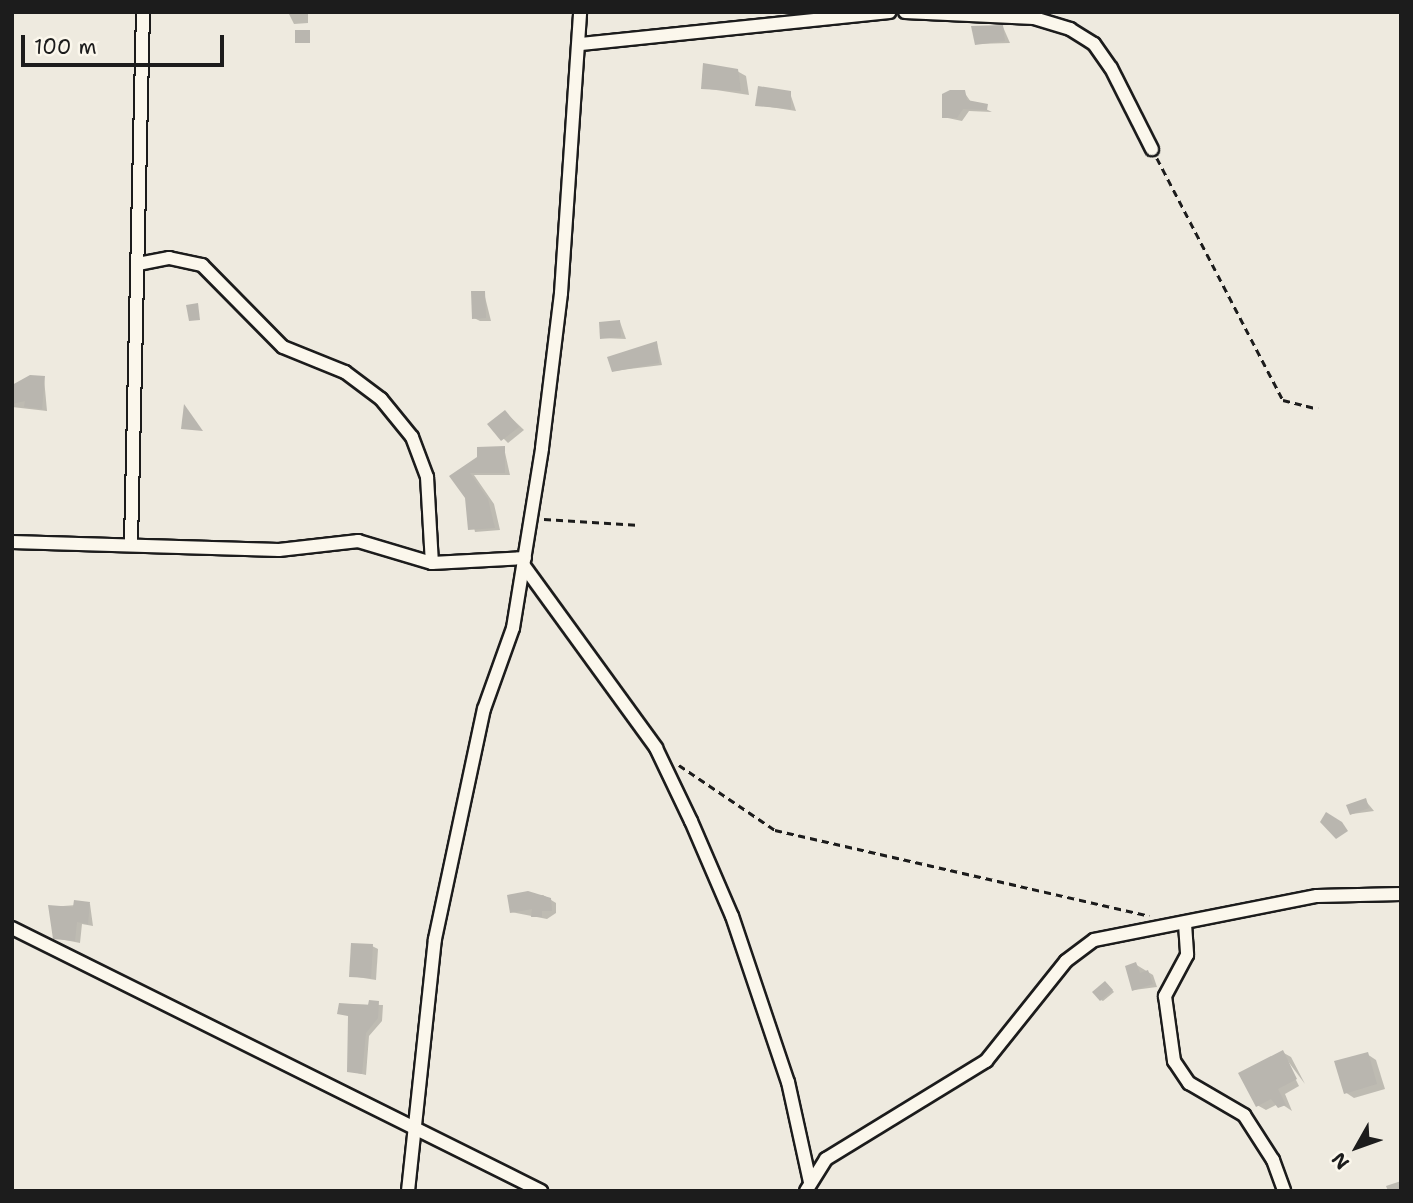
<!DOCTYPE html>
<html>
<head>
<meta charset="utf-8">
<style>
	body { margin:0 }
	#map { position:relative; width:1413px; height:1203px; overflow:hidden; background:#eeeadf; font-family:"Shantell Sans",sans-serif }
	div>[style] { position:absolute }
	.shadow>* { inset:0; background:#0003 }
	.building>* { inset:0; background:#b9b6af }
	.path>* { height:2.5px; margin-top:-1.25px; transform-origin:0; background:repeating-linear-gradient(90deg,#1c1c1c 0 7px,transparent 0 12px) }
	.roads { filter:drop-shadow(2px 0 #1c1c1c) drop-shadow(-2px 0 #1c1c1c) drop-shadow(0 2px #1c1c1c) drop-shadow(0 -2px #1c1c1c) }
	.street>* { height:12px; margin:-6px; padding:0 6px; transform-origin:6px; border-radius:6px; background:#fbf7ec }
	span { translate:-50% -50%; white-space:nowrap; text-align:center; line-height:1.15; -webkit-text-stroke:5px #fbf7ec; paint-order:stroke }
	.frame { position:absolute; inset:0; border:14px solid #1c1c1c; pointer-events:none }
	.north { position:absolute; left:1322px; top:1112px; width:70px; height:70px; -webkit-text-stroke:5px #fbf7ec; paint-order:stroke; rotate:230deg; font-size:19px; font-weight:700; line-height:28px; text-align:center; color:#1c1c1c }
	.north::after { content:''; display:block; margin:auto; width:24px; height:32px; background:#1c1c1c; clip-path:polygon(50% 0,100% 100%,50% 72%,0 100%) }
	.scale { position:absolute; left:21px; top:35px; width:203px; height:32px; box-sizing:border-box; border:4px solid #1c1c1c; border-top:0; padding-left:9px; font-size:21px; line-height:24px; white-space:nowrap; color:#1c1c1c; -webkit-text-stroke:5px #fbf7ec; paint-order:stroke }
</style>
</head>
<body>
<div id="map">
	<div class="shadow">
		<i style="clip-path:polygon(288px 12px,308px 12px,308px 23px,294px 24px)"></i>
		<i style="clip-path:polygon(1003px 27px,1010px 43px,976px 44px)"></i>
		<i style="clip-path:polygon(737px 71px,746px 76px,749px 95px,703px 88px)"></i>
		<i style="clip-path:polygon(964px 92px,971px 102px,992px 112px,969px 111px,962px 121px,943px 117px)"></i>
		<i style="clip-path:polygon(790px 93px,796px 111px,757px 105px)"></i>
		<i style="clip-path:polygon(484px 293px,491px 321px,480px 321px,474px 318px)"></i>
		<i style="clip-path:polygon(620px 322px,626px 339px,602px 338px)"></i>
		<i style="clip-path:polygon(657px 343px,662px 365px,613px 371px,609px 358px)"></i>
		<i style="clip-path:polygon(44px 378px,47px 411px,12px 407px,12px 389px)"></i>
		<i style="clip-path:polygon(505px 412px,524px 430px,508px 443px,490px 425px)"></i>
		<i style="clip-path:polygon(504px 448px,510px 475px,474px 475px,494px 504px,500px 530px,475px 532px,467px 497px,452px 476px)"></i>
		<i style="clip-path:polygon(1365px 800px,1374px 811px,1352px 814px)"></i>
		<i style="clip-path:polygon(543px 895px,556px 903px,556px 913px,547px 919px,511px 912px,509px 897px)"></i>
		<i style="clip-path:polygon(90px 904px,93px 926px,82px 924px,80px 943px,55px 938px,50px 907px)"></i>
		<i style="clip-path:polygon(372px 946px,378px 949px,376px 980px,351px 976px)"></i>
		<i style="clip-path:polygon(1135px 964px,1153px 975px,1157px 987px,1134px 990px)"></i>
		<i style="clip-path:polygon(1107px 984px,1114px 992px,1103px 1001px,1101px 1000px)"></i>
		<i style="clip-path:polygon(340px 1004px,383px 1005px,382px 1021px,369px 1036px,366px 1075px,349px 1071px,350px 1016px,339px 1013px)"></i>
		<i style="clip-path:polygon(1282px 1052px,1291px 1057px,1305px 1084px,1284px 1056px,1299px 1086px,1285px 1094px,1292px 1111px,1280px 1103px,1266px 1110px,1257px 1105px)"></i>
		<i style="clip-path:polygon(1367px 1054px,1376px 1060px,1385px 1089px,1354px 1098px,1345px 1092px)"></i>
		<i style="clip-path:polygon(1401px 1181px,1401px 1191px,1388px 1191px,1386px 1186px)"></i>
	</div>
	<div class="building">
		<i style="clip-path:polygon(1003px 25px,1005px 41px,975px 45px,971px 26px)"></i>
		<i style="clip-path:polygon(295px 30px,310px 30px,310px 43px,295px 43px)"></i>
		<i style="clip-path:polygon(703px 63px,738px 69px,741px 91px,701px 89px)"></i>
		<i style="clip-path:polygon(758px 86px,791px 91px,791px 109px,755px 106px)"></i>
		<i style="clip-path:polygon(950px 90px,965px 90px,967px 100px,988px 104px,987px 110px,963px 109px,957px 118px,942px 118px,942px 94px)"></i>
		<i style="clip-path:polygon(471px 291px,485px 291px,486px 318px,472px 319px)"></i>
		<i style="clip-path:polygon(198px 303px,200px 320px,189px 321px,186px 305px)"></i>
		<i style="clip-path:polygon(620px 320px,621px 337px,600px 339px,599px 322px)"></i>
		<i style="clip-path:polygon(657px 341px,659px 363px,612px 372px,607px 357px)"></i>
		<i style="clip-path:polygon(30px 375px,45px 376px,42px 409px,24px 407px,25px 401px,12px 404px,12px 385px)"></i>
		<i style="clip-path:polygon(184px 404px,203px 431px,181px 429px)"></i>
		<i style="clip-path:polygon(505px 410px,519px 427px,501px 441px,487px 424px)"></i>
		<i style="clip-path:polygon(505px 446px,505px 473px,470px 473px,488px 499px,495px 528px,468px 530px,465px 498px,449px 476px,477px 457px,477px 447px)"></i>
		<i style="clip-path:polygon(1366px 798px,1369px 808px,1350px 815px,1346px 805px)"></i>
		<i style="clip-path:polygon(1326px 812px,1342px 822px,1348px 831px,1336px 839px,1320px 822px)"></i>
		<i style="clip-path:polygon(528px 891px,551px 898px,552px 911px,542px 911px,542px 917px,531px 917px,532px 909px,510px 913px,507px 895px)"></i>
		<i style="clip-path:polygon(74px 900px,90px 902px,88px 924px,77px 922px,75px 941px,53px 939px,48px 905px,73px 907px)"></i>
		<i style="clip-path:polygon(351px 943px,373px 944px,371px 978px,349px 977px)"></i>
		<i style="clip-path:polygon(1136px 962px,1140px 973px,1148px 970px,1153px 984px,1132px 991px,1125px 966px)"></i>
		<i style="clip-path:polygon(1105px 981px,1113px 990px,1100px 1001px,1092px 992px)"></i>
		<i style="clip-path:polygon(369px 1000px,379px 1001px,378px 1018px,366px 1033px,362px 1074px,347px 1072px,348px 1016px,337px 1014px,339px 1003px,368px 1005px)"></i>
		<i style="clip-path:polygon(1283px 1050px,1297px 1079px,1278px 1089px,1286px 1105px,1278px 1108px,1271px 1099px,1256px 1107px,1238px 1073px)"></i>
		<i style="clip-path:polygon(1368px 1052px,1377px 1084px,1344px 1094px,1334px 1061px)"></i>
	</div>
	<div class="path">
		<i style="left:1157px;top:158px;width:273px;rotate:62.5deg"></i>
		<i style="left:1283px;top:400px;width:36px;rotate:14deg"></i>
		<i style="left:544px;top:519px;width:96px;rotate:3.6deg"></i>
		<i style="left:679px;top:765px;width:116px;rotate:34.1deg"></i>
		<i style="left:775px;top:830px;width:384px;rotate:12.9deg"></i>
	</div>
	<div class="roads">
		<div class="street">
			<i style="left:905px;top:12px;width:129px;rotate:2.7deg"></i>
			<i style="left:1034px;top:18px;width:38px;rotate:17deg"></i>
			<i style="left:1070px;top:29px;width:28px;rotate:32deg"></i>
			<i style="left:1094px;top:44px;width:29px;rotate:55deg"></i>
			<i style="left:1111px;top:68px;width:91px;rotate:63.2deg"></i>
			<i style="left:581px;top:44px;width:310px;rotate:-5.9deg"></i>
			<i style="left:138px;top:264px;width:32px;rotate:-11deg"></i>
			<i style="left:169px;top:258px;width:34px;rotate:12deg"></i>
			<i style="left:202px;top:265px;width:115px;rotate:45.4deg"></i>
			<i style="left:283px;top:347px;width:67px;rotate:22deg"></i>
			<i style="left:345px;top:372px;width:45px;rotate:36.9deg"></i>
			<i style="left:381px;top:399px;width:49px;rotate:50.8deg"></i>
			<i style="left:412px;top:437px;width:43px;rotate:69.4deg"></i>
			<i style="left:427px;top:477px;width:86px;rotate:86.7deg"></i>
			<i style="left:12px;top:542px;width:267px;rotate:1.7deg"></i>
			<i style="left:279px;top:550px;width:80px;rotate:-6.5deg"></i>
			<i style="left:358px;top:541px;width:77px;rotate:16.6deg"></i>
			<i style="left:432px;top:563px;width:93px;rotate:-3.1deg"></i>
			<i style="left:131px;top:543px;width:531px;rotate:-88.71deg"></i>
			<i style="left:524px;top:566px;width:225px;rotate:54deg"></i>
			<i style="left:656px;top:748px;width:81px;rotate:64.4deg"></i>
			<i style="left:691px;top:821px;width:103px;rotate:66.7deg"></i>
			<i style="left:732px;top:916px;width:175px;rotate:71.4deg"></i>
			<i style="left:788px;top:1082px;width:102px;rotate:77.6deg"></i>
			<i style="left:1185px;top:924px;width:31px;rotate:86deg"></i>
			<i style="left:1187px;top:955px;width:47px;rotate:118.2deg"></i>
			<i style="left:1165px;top:996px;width:66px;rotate:82.1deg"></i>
			<i style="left:1174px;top:1061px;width:27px;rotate:56deg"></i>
			<i style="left:1189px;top:1083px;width:64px;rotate:30.2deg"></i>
			<i style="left:1244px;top:1115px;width:54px;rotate:57.2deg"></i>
			<i style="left:1273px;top:1160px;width:33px;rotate:70deg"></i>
			<i style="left:12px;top:928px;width:591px;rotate:26.43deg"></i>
			<i style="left:408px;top:1191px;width:253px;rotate:-83.9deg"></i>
			<i style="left:435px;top:939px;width:235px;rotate:-78deg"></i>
			<i style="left:484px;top:709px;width:86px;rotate:-70.3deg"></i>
			<i style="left:513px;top:628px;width:182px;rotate:-80.8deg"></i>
			<i style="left:542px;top:448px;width:156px;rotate:-83deg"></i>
			<i style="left:561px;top:293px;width:282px;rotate:-86.1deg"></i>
			<i style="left:806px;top:1191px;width:38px;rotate:-58deg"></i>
			<i style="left:826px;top:1159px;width:188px;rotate:-31.5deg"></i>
			<i style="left:986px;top:1061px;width:128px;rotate:-51.3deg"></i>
			<i style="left:1066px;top:961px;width:35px;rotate:-37deg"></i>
			<i style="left:1094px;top:940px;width:227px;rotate:-11.2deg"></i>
			<i style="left:1317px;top:896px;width:84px;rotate:-1.4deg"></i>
		</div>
	</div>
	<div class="frame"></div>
	<div class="north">N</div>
	<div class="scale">100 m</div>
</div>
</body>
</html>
